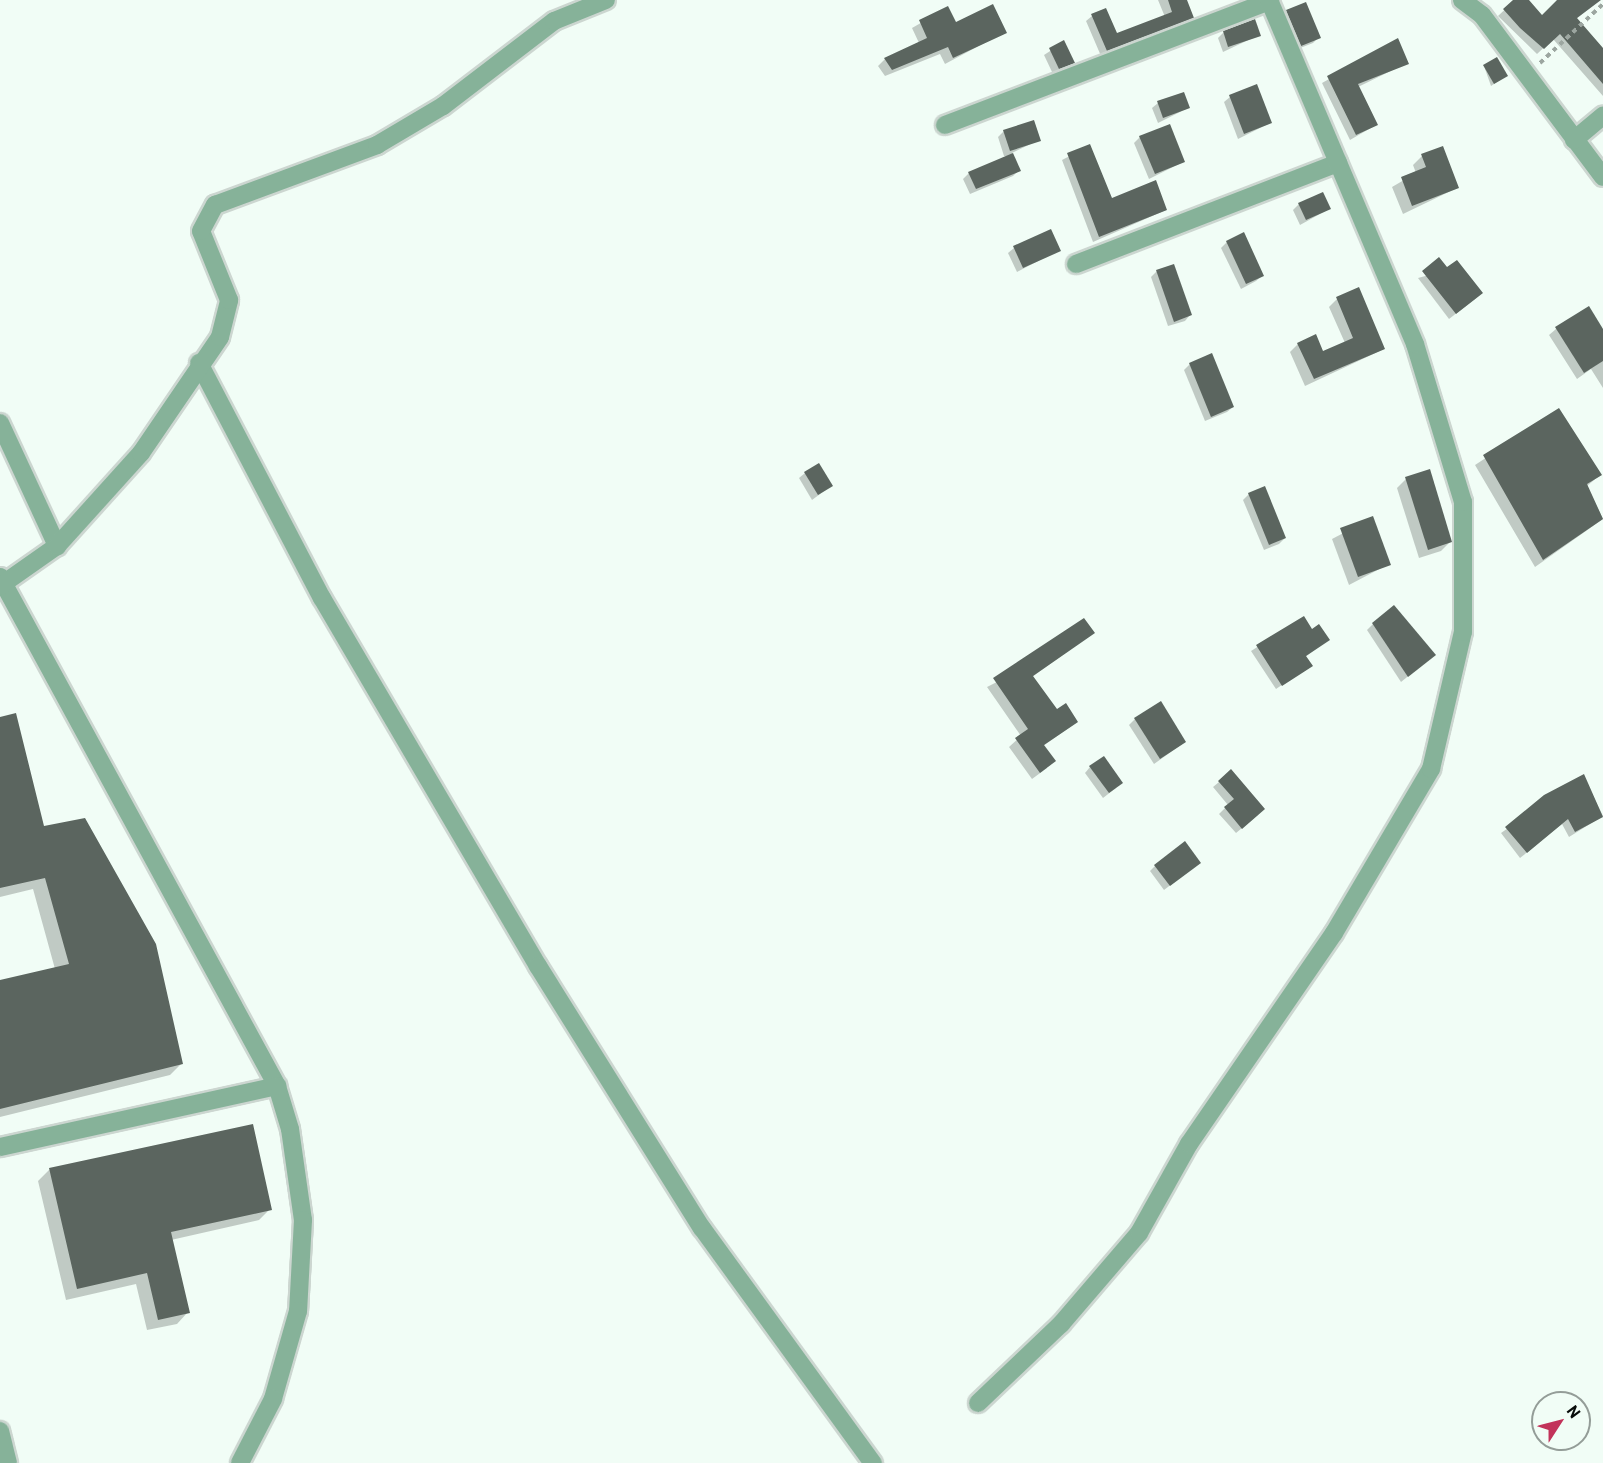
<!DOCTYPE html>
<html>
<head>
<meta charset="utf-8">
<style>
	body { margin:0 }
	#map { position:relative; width:1603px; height:1463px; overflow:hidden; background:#f1fdf6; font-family:Barlow,sans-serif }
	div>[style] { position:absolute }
	.shadow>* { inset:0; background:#0003 }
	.building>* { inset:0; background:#5b655f }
	.path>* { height:4px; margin-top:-2px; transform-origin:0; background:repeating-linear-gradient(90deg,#9ca6a0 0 4.5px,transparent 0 9px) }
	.roads { filter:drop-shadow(2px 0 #ccd6d0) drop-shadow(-2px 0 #ccd6d0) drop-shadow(0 2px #ccd6d0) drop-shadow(0 -2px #ccd6d0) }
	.minor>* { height:18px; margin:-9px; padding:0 9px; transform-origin:9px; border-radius:9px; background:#86b299 }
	span { translate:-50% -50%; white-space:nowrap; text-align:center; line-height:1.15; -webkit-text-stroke:6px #f1fdf6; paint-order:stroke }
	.north { position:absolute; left:1531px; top:1391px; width:60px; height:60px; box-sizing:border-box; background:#f1fdf6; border:2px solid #949d98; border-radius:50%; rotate:54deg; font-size:16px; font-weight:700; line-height:24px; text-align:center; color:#080c0a }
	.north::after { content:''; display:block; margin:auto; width:21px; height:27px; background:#c2335a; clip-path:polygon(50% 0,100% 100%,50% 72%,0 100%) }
</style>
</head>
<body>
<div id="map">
	<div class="shadow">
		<i style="clip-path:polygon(1158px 0,1185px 0,1192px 18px,1147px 39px,1144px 29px,1165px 17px)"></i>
		<i style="clip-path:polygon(1515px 0,1527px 0,1542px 17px,1561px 0,1600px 0,1576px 19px,1603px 50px,1603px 96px,1553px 39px,1537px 54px,1498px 16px)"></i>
		<i style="clip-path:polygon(947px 8px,955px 24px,1005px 32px,945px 64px,940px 54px,885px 76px,878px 66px,885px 59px,919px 43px,912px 28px)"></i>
		<i style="clip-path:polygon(1287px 11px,1319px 37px,1313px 43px,1295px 50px,1281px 17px)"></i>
		<i style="clip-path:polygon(1092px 16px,1117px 35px,1129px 42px,1101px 56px,1086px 21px)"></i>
		<i style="clip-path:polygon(1224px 32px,1259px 35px,1223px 52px,1218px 38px)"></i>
		<i style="clip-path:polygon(1398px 40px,1407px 63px,1358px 87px,1376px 125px,1350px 140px,1322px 83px)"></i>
		<i style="clip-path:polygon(1064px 42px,1073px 63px,1053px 74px,1044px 55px)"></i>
		<i style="clip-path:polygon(1484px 66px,1506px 76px,1491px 86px)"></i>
		<i style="clip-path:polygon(1230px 97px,1270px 123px,1238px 139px,1224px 102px)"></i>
		<i style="clip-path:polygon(1158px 103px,1188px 108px,1158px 123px,1152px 108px)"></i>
		<i style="clip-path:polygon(1004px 131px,1039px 140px,1012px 153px,1019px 170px,1013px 176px,970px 194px,963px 179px,969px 173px,1011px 156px,1004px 156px,998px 137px)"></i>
		<i style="clip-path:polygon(1140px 137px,1183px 162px,1149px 179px,1134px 143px)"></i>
		<i style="clip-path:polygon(1089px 146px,1111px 200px,1166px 210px,1093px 242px,1062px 160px)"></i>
		<i style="clip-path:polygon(1422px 156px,1457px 188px,1403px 214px,1392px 187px,1416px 173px,1413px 165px)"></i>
		<i style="clip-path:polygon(1299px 204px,1329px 209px,1300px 225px,1293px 210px)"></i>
		<i style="clip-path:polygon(1227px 242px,1262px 276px,1256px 281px,1241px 289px,1221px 248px)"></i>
		<i style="clip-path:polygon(1014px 248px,1059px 250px,1017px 272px,1008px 253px)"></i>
		<i style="clip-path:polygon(1447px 270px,1476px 298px,1449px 319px,1418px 278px)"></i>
		<i style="clip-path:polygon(1157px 271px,1190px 315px,1185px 321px,1168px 326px,1151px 277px)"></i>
		<i style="clip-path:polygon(1337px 299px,1384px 349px,1305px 386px,1290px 352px,1298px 344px,1322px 353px,1345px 343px,1329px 307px)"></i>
		<i style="clip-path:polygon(1556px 329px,1603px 333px,1603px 388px,1591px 369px,1577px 379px,1549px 335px)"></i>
		<i style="clip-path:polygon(1190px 364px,1233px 407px,1227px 412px,1205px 421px,1184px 370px)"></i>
		<i style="clip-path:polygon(1559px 410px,1600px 475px,1587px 486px,1603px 519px,1535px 567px,1475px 465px)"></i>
		<i style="clip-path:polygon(805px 473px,831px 486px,812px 500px,799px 478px)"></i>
		<i style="clip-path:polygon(1406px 479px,1450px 542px,1441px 551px,1419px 558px,1397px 488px)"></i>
		<i style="clip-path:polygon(1249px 494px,1285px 538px,1279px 544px,1264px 550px,1243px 500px)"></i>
		<i style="clip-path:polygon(1372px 518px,1389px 564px,1349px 585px,1332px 539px)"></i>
		<i style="clip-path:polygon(1303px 618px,1311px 632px,1328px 640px,1305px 657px,1307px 668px,1276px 689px,1251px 651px)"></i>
		<i style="clip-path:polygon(1373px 624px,1428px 660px,1401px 682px,1367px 630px)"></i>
		<i style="clip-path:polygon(1093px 633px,1032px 677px,1056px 711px,1077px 722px,1043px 746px,1047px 768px,1032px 779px,1009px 747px,1021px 736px,987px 687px)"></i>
		<i style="clip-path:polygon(1135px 719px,1185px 742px,1154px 764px,1129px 725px)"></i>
		<i style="clip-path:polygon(0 720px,43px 828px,182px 1063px,170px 1075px,0 1117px,0 981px,55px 969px,33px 889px,0 897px)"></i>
		<i style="clip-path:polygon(1090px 767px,1116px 788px,1103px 798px,1085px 773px)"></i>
		<i style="clip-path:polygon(1583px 776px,1603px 816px,1569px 837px,1562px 824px,1520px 858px,1501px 833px)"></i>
		<i style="clip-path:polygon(1219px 782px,1258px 815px,1236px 833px,1219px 814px,1228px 805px,1213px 787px)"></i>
		<i style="clip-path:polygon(1155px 866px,1193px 868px,1164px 890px,1150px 871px)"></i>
		<i style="clip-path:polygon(49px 1170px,270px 1209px,259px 1220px,171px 1240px,188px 1312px,177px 1324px,147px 1330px,136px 1284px,66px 1300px,38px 1181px)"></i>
	</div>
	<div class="building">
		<i style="clip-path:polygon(1168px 0,1187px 0,1194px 18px,1107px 51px,1091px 14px,1106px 8px,1117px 33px,1172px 12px)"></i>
		<i style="clip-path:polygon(1513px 0,1529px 0,1542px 15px,1557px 0,1601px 0,1577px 18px,1603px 48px,1603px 84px,1560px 34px,1544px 49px,1520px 28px,1503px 9px)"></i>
		<i style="clip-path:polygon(1306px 2px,1321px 38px,1301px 46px,1286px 10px)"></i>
		<i style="clip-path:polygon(993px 4px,1007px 33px,953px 58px,948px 47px,892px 70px,884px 58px,927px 38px,919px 20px,948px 6px,956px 22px)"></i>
		<i style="clip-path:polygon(1255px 19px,1261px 36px,1228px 47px,1223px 31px)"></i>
		<i style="clip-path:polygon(1398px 38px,1409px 64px,1358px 84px,1378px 125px,1356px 135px,1327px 76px)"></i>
		<i style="clip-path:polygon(1064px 40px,1075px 63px,1059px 69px,1049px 48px)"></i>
		<i style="clip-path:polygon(1497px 57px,1508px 76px,1494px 84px,1483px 65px)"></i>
		<i style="clip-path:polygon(1257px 84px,1272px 123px,1244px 134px,1229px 95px)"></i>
		<i style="clip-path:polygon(1184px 92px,1190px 108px,1163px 118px,1157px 101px)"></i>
		<i style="clip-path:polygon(1034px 120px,1041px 141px,1010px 151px,1003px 130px)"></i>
		<i style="clip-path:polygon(1170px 124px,1185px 162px,1155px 174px,1139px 136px)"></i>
		<i style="clip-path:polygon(1090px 144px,1112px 198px,1156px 180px,1167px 210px,1099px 237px,1067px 153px)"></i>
		<i style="clip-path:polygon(1443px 146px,1459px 188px,1412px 206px,1401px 177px,1426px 167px,1421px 154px)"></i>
		<i style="clip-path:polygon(1013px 153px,1021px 171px,976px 189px,968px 172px)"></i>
		<i style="clip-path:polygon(1323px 192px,1331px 209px,1306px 220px,1298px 203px)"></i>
		<i style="clip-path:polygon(1051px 229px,1061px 251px,1023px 268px,1013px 246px)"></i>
		<i style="clip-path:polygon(1244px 232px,1264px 276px,1246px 284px,1226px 241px)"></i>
		<i style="clip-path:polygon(1439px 257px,1447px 267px,1457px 260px,1483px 293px,1456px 314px,1422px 271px)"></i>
		<i style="clip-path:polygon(1174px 264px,1192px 315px,1174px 322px,1156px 270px)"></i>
		<i style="clip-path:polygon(1359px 287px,1385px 349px,1314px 379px,1297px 343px,1316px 334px,1323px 351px,1353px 338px,1336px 297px)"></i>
		<i style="clip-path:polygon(1589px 306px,1603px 329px,1603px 361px,1584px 373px,1555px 327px)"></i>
		<i style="clip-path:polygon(1212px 353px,1234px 407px,1211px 417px,1189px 363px)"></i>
		<i style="clip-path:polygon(1559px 408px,1602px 475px,1587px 484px,1603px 519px,1543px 560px,1483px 455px)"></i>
		<i style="clip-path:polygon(819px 463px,833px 486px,818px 495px,804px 472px)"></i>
		<i style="clip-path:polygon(1430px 469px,1452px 542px,1428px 550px,1405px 477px)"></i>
		<i style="clip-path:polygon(1265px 486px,1286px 538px,1269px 545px,1248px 493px)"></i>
		<i style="clip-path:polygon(1373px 516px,1391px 565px,1358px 577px,1340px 528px)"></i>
		<i style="clip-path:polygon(1394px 605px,1436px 655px,1408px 677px,1372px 623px)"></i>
		<i style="clip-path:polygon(1304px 616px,1312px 629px,1319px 624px,1330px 640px,1306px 656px,1313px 666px,1282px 686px,1256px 645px)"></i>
		<i style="clip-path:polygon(1084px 618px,1095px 633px,1033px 676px,1057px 709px,1066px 703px,1078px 722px,1044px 745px,1056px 761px,1040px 773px,1015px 738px,1028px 729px,993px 678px)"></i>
		<i style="clip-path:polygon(1161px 701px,1186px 742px,1160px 759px,1134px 718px)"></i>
		<i style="clip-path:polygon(16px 713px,44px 826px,85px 818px,156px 944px,183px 1064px,0 1109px,0 980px,69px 964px,45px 878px,0 888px,0 717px)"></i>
		<i style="clip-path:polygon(1104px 756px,1123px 783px,1109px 793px,1089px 766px)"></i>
		<i style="clip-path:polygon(1231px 769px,1265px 809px,1242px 829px,1224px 807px,1234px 799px,1218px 781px)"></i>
		<i style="clip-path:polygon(1584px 774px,1603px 817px,1575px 832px,1568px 819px,1527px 853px,1505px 827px,1544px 795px)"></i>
		<i style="clip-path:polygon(1185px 841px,1201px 863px,1170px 886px,1154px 865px)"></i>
		<i style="clip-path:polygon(253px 1124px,272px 1210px,171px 1232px,190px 1313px,158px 1320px,147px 1273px,77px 1289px,49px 1168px)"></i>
	</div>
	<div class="path">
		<i style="left:1540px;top:63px;width:86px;rotate:-43.1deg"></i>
	</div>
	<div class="roads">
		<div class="minor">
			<i style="left:1462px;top:0;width:25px;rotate:37deg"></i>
			<i style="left:1482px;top:15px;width:202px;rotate:53.2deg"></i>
			<i style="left:945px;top:125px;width:348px;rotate:-20.9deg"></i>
			<i style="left:1574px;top:140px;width:38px;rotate:-40deg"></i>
			<i style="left:1076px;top:264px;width:281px;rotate:-21.1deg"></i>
			<i style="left:199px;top:363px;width:265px;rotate:62.4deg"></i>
			<i style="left:322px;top:598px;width:427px;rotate:59.6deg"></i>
			<i style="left:538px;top:966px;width:309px;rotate:58deg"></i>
			<i style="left:702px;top:1228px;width:291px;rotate:54deg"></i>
			<i style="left:0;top:423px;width:136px;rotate:65.1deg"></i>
			<i style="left:0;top:577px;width:579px;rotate:61.44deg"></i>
			<i style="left:277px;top:1086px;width:45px;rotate:73.2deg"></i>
			<i style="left:290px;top:1129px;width:92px;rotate:81.9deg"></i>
			<i style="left:303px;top:1220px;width:91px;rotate:93.1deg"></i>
			<i style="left:298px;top:1311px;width:91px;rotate:105.9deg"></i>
			<i style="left:273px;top:1399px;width:72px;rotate:117.3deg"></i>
			<i style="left:0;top:586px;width:70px;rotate:-35.1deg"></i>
			<i style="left:57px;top:546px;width:125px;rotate:-47.9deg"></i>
			<i style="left:141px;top:453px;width:140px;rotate:-55.7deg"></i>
			<i style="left:220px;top:337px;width:38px;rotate:-76deg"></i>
			<i style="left:229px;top:300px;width:74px;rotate:-112.1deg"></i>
			<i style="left:201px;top:231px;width:30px;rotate:-62deg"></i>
			<i style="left:215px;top:205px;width:173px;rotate:-20.3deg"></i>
			<i style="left:377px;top:145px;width:77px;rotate:-30.6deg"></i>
			<i style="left:443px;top:106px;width:140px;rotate:-37.4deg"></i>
			<i style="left:554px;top:21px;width:56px;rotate:-22deg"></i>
			<i style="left:0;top:1147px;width:284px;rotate:-12.4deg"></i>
			<i style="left:978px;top:1403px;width:115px;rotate:-43.6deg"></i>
			<i style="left:1061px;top:1324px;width:120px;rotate:-49.4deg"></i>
			<i style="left:1139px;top:1233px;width:102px;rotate:-60.7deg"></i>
			<i style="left:1189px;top:1144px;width:256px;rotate:-55.5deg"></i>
			<i style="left:1334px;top:933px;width:191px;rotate:-59.4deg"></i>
			<i style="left:1431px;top:769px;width:141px;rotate:-76.9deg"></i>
			<i style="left:1463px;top:632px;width:130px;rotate:-90deg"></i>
			<i style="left:1463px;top:502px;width:165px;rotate:-106.9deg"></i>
			<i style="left:1415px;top:344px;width:374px;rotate:-113deg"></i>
			<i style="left:0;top:1431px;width:33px;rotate:76deg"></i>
		</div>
	</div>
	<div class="north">N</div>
</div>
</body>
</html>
